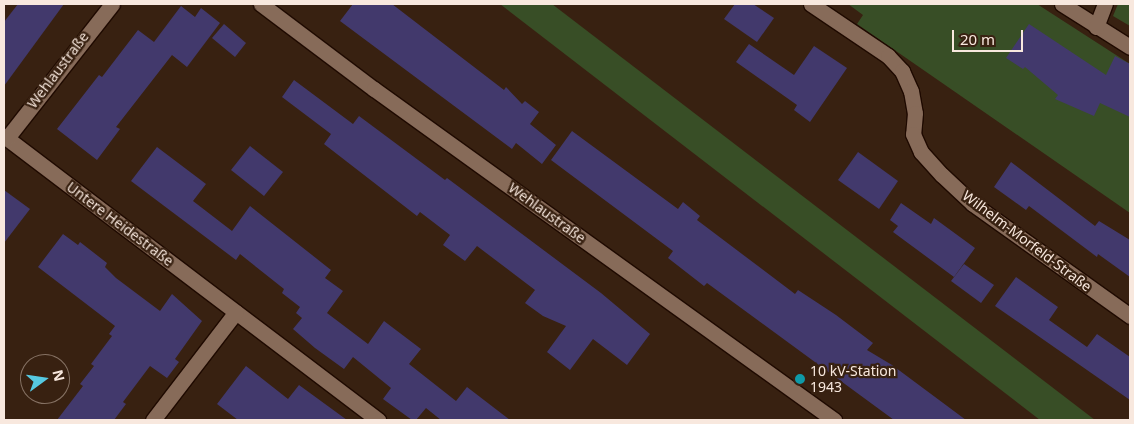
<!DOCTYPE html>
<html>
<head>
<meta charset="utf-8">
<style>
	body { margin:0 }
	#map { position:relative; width:1134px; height:424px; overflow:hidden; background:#382111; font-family:"Noto Sans",sans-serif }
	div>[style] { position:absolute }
	.green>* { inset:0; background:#384e26 }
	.building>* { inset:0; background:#42396c }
	.roads { filter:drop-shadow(1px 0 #1f0a00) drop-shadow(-1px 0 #1f0a00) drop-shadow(0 1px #1f0a00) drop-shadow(0 -1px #1f0a00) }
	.street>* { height:15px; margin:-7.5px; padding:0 7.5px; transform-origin:7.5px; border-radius:7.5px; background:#876b59 }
	.dots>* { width:14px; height:14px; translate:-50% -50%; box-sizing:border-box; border:2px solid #382111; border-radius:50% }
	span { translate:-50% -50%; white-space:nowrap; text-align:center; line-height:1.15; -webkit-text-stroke:4.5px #382111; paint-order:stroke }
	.street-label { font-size:14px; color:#f8e8de }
	.poi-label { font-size:14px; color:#f8e8de }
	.left { translate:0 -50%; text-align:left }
	.frame { position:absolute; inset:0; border:5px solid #f8e8de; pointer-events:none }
	.north { position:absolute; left:20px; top:354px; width:50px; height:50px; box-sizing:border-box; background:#382111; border:1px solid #857163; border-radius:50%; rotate:76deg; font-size:14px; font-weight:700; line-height:20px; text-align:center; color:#f8e8de }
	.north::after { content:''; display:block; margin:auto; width:18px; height:22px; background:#56c9e1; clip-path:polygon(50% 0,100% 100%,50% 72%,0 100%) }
	.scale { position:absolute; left:952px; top:30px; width:71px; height:22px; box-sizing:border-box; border:2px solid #f8e8de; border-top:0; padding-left:6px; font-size:15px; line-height:18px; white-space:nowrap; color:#f8e8de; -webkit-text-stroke:4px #382111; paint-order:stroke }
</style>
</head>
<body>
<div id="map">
	<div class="green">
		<i style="clip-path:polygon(500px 4px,552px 4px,1095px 420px,1040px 420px)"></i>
		<i style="clip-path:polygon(848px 4px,1037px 4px,1130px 64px,1130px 213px,857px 24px,863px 15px)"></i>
		<i style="clip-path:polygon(1118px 4px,1130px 4px,1130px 26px,1113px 16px)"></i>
	</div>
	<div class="building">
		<i style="clip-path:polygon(18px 4px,64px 4px,4px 86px,4px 22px)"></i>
		<i style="clip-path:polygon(353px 4px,392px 4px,504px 90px,506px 87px,522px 104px,525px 101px,539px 112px,530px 124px,556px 145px,542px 164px,516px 143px,512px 149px,340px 21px)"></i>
		<i style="clip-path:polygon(735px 4px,753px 4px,774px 18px,757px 42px,724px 19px)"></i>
		<i style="clip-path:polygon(181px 6px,195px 17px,201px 8px,220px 23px,187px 67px,172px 55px,116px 127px,120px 129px,97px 160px,57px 129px,99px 75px,102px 77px,138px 30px,154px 42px)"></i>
		<i style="clip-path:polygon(224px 24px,246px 43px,235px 57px,212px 38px)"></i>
		<i style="clip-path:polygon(1029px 24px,1106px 75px,1115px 56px,1130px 64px,1130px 117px,1100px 103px,1094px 116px,1055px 99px,1058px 95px,1025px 67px,1023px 69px,1006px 58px)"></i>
		<i style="clip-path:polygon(749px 44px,794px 75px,814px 46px,847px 68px,810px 122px,794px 110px,797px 105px,736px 62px)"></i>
		<i style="clip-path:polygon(294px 80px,353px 124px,359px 116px,445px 180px,447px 178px,601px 293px,650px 334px,627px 365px,593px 339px,570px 370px,547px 352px,566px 326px,543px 316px,525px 303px,535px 290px,477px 246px,465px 261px,443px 245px,450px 235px,420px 212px,417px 216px,324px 144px,331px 134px,282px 97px)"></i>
		<i style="clip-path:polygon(572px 131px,678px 209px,683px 202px,700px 216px,697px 220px,795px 294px,798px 290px,836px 315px,873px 343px,867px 350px,892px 365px,966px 420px,894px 420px,707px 283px,704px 286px,668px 258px,673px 251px,551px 160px)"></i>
		<i style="clip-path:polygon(250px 146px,283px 172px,264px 196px,231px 170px)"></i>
		<i style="clip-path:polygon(157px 147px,206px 184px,193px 201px,232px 231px,250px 206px,331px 270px,325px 278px,343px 291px,327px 313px,368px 344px,384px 321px,421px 349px,409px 364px,456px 401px,467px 387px,510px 420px,441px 420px,426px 408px,416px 420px,412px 420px,383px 399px,391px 388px,353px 357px,344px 369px,315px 348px,293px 329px,302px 318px,296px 313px,300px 307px,282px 293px,284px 289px,240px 254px,236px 260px,131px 181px)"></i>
		<i style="clip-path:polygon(858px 152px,898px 181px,879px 209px,838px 180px)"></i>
		<i style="clip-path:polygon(1011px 162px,1095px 226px,1099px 221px,1130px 240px,1130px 277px,1098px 254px,1097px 257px,1029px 206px,1026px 210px,994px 187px)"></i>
		<i style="clip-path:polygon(4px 190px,30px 209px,4px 243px)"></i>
		<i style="clip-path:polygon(901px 203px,931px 224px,934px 218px,975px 248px,954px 277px,893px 232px,898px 226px,890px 220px)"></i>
		<i style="clip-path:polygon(63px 234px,78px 245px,80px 242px,107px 263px,105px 267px,116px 278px,160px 311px,172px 294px,202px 321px,175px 359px,179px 362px,167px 378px,150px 366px,123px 402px,126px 404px,114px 420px,57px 420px,83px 386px,80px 384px,94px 366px,91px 364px,112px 336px,109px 334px,115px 326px,38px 267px)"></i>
		<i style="clip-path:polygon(964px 264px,994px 285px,981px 303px,951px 281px)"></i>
		<i style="clip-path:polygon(1016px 277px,1058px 307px,1049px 320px,1087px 347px,1097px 334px,1130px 357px,1130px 400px,995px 306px)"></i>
		<i style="clip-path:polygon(246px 366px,288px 399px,299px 385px,347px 420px,238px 420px,217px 404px)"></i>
	</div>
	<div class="roads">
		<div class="street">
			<i style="left:261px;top:4px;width:141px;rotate:37deg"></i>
			<i style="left:374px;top:89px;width:567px;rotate:35.74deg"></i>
			<i style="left:811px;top:4px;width:93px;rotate:34deg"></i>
			<i style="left:888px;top:56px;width:21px;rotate:47deg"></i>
			<i style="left:902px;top:71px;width:22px;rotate:66deg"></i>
			<i style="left:911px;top:91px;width:22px;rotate:80deg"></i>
			<i style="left:915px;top:113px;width:21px;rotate:95deg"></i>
			<i style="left:913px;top:134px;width:20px;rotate:66deg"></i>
			<i style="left:921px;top:152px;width:31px;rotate:48deg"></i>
			<i style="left:942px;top:175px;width:42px;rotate:43.1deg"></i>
			<i style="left:973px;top:204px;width:193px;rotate:35.5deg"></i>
			<i style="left:1062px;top:4px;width:80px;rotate:32.3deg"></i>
			<i style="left:1096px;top:27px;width:25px;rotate:-69deg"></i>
			<i style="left:4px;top:136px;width:470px;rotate:37.2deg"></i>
			<i style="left:7px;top:138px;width:170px;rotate:-51.9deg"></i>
			<i style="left:153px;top:420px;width:136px;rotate:-52.5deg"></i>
		</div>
	</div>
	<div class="dots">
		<i style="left:800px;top:379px;background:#0f9aa8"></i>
	</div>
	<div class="street-label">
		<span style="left:58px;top:70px;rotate:-53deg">Wehlaustraße</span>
		<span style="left:547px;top:213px;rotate:36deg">Wehlaustraße</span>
		<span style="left:120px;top:224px;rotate:37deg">Untere Heidestraße</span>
		<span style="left:1027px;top:241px;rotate:37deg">Wilhelm-Morfeld-Straße</span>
	</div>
	<div class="poi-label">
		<span class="left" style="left:810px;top:379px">10 kV-Station<br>1943</span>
	</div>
	<div class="frame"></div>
	<div class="north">N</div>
	<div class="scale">20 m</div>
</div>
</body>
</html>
